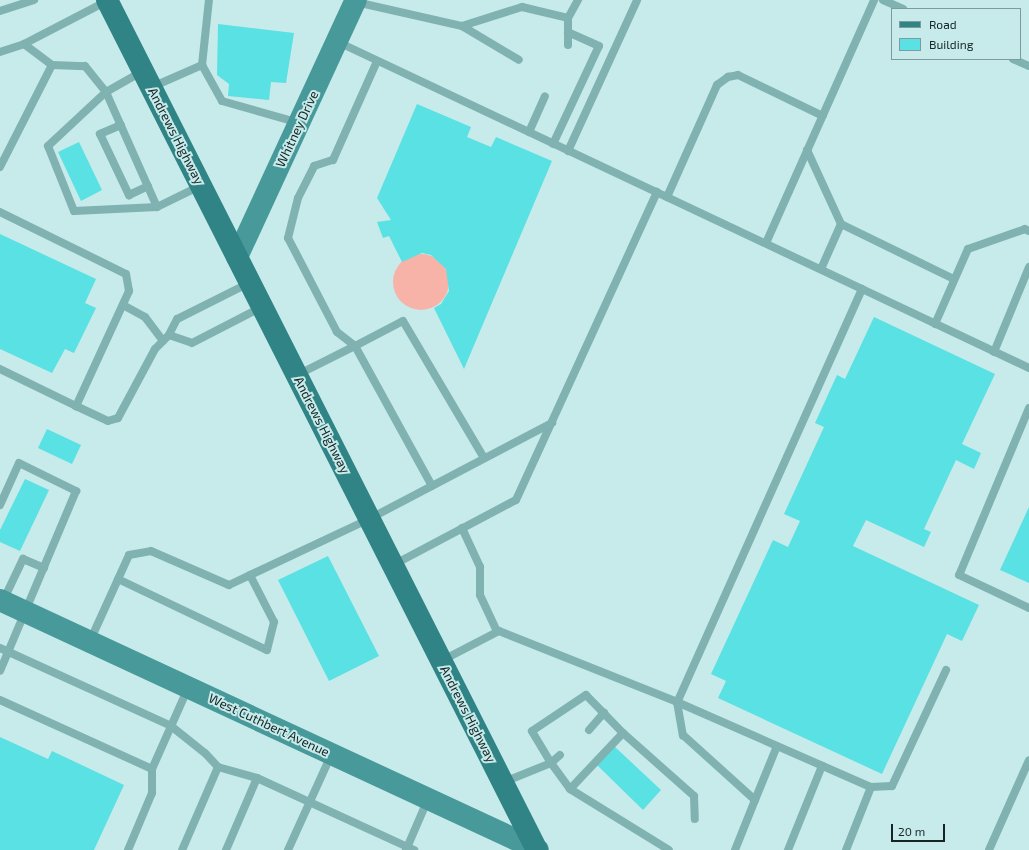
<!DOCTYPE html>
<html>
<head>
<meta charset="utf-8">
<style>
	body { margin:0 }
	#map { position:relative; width:1029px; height:850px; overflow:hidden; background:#c7eaea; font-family:"Exo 2",sans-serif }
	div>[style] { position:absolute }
	.green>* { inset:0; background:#f7b3a8 }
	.round { border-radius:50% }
	.building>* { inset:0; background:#5ae1e3 }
	.lane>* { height:8px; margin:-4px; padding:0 4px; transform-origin:4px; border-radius:4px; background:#80b2b2 }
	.secondary>* { height:22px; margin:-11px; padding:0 11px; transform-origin:11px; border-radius:11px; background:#48999a }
	.primary>* { height:22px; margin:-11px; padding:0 11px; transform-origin:11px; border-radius:11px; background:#308485 }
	span { translate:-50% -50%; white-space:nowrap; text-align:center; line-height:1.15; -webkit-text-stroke:4px #c7eaea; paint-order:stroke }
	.street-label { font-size:13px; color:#162424 }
	.legend { position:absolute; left:891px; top:8px; width:130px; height:52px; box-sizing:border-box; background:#c7eaea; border:1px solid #809b9b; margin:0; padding:5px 7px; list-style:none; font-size:12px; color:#162424 }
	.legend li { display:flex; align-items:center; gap:8px; height:20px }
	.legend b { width:20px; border:1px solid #809b9b }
	.scale { position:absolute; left:891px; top:824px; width:54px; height:18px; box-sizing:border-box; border:2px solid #162424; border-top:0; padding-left:5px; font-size:12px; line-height:14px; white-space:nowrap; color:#162424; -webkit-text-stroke:3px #c7eaea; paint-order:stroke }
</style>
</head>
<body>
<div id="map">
	<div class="green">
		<i class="round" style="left:393px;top:254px;width:56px;height:56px"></i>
	</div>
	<div class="building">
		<i style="clip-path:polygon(218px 24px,294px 33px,286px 83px,271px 82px,269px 100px,228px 96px,229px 84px,217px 75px)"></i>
		<i style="clip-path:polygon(417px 104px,471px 127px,467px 137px,491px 147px,496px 137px,552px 161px,464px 369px,434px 308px,441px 304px,449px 291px,446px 269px,431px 255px,422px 253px,402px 262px,389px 236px,383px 238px,377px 222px,391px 220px,377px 198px)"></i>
		<i style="clip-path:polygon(79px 142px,102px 190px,81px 201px,58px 152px)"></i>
		<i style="clip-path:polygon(0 234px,96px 279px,85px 303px,96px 308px,74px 353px,65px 349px,52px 373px,0 349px)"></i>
		<i style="clip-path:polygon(874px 317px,995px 374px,962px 444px,981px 453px,974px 469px,956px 460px,924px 529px,931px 532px,924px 547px,866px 520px,853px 546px,979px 605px,962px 641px,947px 634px,882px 774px,718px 698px,726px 681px,711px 674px,773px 540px,788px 547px,800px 521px,784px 514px,824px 427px,815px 423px,837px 375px,845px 379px)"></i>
		<i style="clip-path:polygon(47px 429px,81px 445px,72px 464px,38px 448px)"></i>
		<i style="clip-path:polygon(25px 479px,49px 490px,20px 551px,0 542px,0 530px)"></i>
		<i style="clip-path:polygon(1029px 507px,1029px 583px,1000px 570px)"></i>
		<i style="clip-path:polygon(328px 556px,379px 656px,329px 681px,278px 580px)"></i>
		<i style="clip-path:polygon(0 737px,48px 759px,52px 751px,124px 785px,94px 850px,0 850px)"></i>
		<i style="clip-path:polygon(614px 746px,661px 790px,643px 810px,596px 764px)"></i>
	</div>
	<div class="lane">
		<i style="left:883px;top:0;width:22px;rotate:24deg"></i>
		<i style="left:356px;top:2px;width:109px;rotate:12.8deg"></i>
		<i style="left:462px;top:26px;width:63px;rotate:-17.6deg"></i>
		<i style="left:522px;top:7px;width:47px;rotate:13.4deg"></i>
		<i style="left:568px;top:18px;width:21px;rotate:-61deg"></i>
		<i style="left:0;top:11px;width:36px;rotate:-18deg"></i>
		<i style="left:462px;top:26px;width:66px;rotate:30.8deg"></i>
		<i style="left:338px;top:42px;width:579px;rotate:25.24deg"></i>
		<i style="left:862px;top:289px;width:453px;rotate:114.1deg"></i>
		<i style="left:677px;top:702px;width:34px;rotate:80deg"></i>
		<i style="left:683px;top:735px;width:97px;rotate:42.1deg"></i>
		<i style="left:755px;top:800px;width:54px;rotate:111.8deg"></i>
		<i style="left:24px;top:44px;width:35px;rotate:37deg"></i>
		<i style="left:52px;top:65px;width:33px;rotate:2deg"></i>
		<i style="left:85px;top:66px;width:33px;rotate:51deg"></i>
		<i style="left:106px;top:92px;width:43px;rotate:-29.6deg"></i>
		<i style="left:568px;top:45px;width:27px;rotate:-90deg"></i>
		<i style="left:0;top:52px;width:25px;rotate:-18deg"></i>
		<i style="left:24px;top:44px;width:93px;rotate:-27.4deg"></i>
		<i style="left:1013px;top:59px;width:17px;rotate:24deg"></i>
		<i style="left:202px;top:65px;width:41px;rotate:60.9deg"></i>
		<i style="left:222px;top:101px;width:80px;rotate:15.9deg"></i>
		<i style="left:152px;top:87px;width:55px;rotate:-23.7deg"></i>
		<i style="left:202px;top:65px;width:65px;rotate:-83.9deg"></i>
		<i style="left:121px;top:125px;width:23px;rotate:157deg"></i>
		<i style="left:100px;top:134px;width:68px;rotate:64.6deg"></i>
		<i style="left:129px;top:195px;width:21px;rotate:-25deg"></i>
		<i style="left:529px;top:132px;width:39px;rotate:-66deg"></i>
		<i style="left:553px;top:144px;width:108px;rotate:-64.9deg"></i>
		<i style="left:599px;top:46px;width:34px;rotate:-156deg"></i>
		<i style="left:807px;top:150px;width:81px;rotate:65.3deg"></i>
		<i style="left:841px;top:224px;width:49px;rotate:114deg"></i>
		<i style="left:568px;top:151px;width:166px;rotate:-65.4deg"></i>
		<i style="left:0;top:167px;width:114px;rotate:-63deg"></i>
		<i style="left:667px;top:197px;width:123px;rotate:-65.9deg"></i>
		<i style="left:717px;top:85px;width:14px;rotate:-36deg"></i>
		<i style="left:728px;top:77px;width:10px;rotate:-11deg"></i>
		<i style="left:738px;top:75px;width:94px;rotate:25.8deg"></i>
		<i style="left:157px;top:207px;width:83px;rotate:177.2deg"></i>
		<i style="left:74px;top:211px;width:70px;rotate:-111.8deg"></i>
		<i style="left:48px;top:146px;width:79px;rotate:-43deg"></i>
		<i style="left:106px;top:92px;width:126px;rotate:66.1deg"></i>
		<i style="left:157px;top:207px;width:48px;rotate:-26deg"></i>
		<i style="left:0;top:212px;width:140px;rotate:26.2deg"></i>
		<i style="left:126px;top:274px;width:17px;rotate:80deg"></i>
		<i style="left:129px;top:291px;width:127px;rotate:114.7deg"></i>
		<i style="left:76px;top:406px;width:85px;rotate:-154deg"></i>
		<i style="left:841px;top:224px;width:126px;rotate:26deg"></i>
		<i style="left:766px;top:243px;width:266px;rotate:-66deg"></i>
		<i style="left:249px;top:283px;width:80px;rotate:153.4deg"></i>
		<i style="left:177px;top:319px;width:18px;rotate:117deg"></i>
		<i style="left:169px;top:335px;width:24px;rotate:19deg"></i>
		<i style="left:192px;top:343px;width:79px;rotate:-27.2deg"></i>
		<i style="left:862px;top:289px;width:185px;rotate:25.3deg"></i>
		<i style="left:123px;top:305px;width:25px;rotate:29deg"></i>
		<i style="left:145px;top:317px;width:30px;rotate:53deg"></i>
		<i style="left:935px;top:324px;width:82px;rotate:-66.3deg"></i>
		<i style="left:968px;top:249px;width:60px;rotate:-19.3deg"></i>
		<i style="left:1025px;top:229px;width:4px;rotate:27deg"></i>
		<i style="left:994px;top:352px;width:92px;rotate:-67.6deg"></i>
		<i style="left:297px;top:375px;width:65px;rotate:-26.6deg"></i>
		<i style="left:355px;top:346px;width:23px;rotate:-142deg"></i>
		<i style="left:337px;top:332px;width:106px;rotate:-117.5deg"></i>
		<i style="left:288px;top:238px;width:41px;rotate:-76deg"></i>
		<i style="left:298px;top:198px;width:36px;rotate:-63deg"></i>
		<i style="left:314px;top:166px;width:20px;rotate:-18deg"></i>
		<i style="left:333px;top:160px;width:108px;rotate:-66deg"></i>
		<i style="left:76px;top:406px;width:35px;rotate:25deg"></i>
		<i style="left:108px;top:421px;width:10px;rotate:-17deg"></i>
		<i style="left:118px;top:418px;width:78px;rotate:-61.8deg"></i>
		<i style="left:155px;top:349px;width:20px;rotate:-45deg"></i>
		<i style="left:1029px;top:408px;width:181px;rotate:112.7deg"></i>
		<i style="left:959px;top:575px;width:77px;rotate:25.2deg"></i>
		<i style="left:432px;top:486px;width:160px;rotate:-118.8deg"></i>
		<i style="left:355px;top:346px;width:54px;rotate:-27.5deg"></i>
		<i style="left:403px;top:321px;width:159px;rotate:59.4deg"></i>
		<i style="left:0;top:505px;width:46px;rotate:-65.7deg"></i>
		<i style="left:19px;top:463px;width:64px;rotate:26.2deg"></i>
		<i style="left:76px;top:491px;width:195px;rotate:112.9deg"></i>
		<i style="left:462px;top:528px;width:43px;rotate:65.2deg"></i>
		<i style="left:480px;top:567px;width:28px;rotate:90deg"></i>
		<i style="left:480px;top:595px;width:40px;rotate:65deg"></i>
		<i style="left:393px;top:565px;width:139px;rotate:-27.9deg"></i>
		<i style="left:516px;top:500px;width:339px;rotate:-65.4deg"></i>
		<i style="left:118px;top:579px;width:165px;rotate:25.5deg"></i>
		<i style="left:267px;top:650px;width:29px;rotate:-76deg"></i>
		<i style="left:274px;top:622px;width:53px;rotate:-117.1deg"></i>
		<i style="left:3px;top:601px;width:47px;rotate:-64.5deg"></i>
		<i style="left:23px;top:559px;width:23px;rotate:23deg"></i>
		<i style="left:90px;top:641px;width:94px;rotate:-65.6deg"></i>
		<i style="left:129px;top:555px;width:22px;rotate:-10deg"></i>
		<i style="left:151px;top:551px;width:85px;rotate:23.6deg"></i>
		<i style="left:229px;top:585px;width:155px;rotate:-25.2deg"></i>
		<i style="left:369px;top:519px;width:207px;rotate:-27.7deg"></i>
		<i style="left:0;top:648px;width:188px;rotate:24.5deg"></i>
		<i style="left:171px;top:726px;width:43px;rotate:38.5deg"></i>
		<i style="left:205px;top:753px;width:19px;rotate:47deg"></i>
		<i style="left:218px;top:767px;width:90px;rotate:113.4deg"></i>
		<i style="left:443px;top:660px;width:63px;rotate:-27.4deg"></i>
		<i style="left:499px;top:631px;width:192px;rotate:21.7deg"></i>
		<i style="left:677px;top:702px;width:212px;rotate:23.7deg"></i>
		<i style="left:871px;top:787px;width:68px;rotate:111.6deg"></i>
		<i style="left:0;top:700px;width:167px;rotate:24.4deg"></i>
		<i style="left:152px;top:769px;width:24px;rotate:90deg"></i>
		<i style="left:152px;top:793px;width:62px;rotate:112.8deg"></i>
		<i style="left:589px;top:730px;width:23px;rotate:-49deg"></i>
		<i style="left:623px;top:733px;width:95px;rotate:41.6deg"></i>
		<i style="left:694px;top:796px;width:23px;rotate:88deg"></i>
		<i style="left:218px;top:767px;width:41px;rotate:15.8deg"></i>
		<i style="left:152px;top:769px;width:89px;rotate:-66deg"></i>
		<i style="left:504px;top:782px;width:51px;rotate:-22deg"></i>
		<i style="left:551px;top:763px;width:37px;rotate:-121deg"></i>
		<i style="left:532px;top:731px;width:65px;rotate:-33.7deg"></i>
		<i style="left:586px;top:695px;width:53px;rotate:45.8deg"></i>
		<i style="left:623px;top:733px;width:77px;rotate:133.4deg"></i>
		<i style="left:570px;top:789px;width:32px;rotate:-126deg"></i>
		<i style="left:551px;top:763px;width:12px;rotate:-42deg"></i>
		<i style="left:871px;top:787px;width:21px;rotate:-3deg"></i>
		<i style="left:892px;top:786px;width:128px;rotate:-65deg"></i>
		<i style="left:570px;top:789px;width:116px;rotate:31.6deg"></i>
		<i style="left:755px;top:800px;width:58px;rotate:-67.8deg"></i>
		<i style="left:226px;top:850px;width:78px;rotate:-66.7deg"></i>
		<i style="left:257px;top:778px;width:173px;rotate:24.6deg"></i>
		<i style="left:288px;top:850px;width:104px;rotate:-65.6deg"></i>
		<i style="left:406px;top:850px;width:56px;rotate:-66.7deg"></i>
		<i style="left:788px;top:850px;width:91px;rotate:-68deg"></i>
		<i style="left:989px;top:850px;width:98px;rotate:-66deg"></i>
	</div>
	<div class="secondary">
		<i style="left:237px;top:257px;width:283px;rotate:-65.2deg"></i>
		<i style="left:0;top:600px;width:593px;rotate:24.92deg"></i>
	</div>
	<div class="primary">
		<i style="left:107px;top:0;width:953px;rotate:63.17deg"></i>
	</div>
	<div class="street-label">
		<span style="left:297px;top:129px;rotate:-65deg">Whitney Drive</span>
		<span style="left:176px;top:136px;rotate:63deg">Andrews Highway</span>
		<span style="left:322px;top:425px;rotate:63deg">Andrews Highway</span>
		<span style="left:468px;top:714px;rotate:63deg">Andrews Highway</span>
		<span style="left:269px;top:725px;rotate:25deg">West Cuthbert Avenue</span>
	</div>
	<ul class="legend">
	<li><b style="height:5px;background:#308485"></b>Road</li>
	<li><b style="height:11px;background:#5ae1e3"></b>Building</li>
	</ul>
	<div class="scale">20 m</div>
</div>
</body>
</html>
